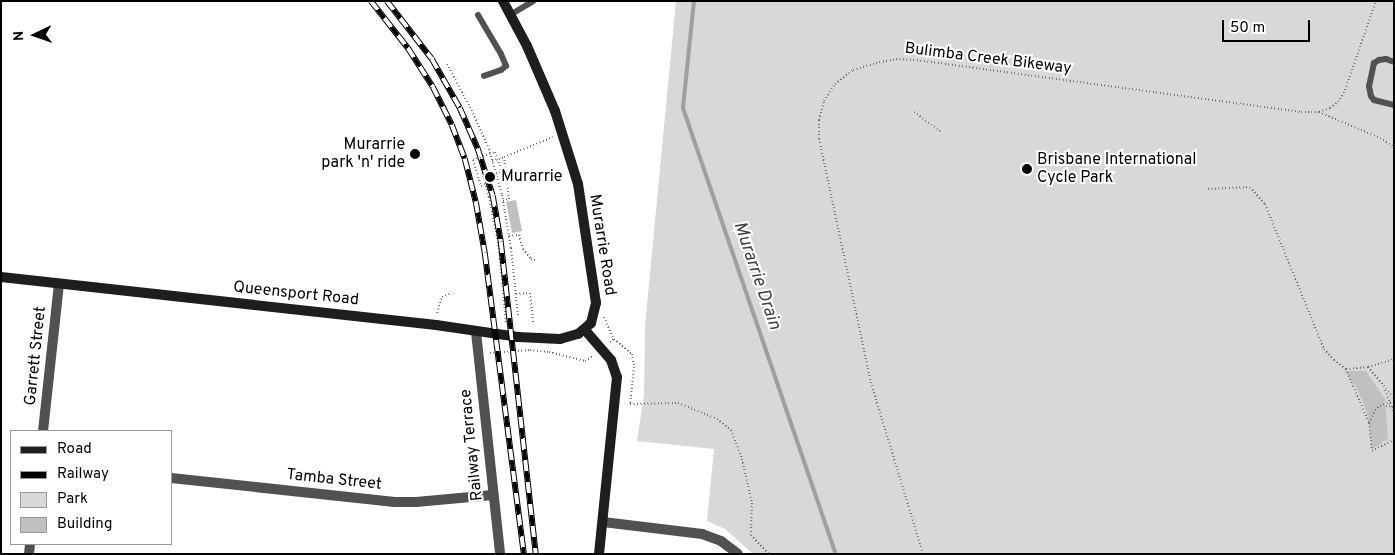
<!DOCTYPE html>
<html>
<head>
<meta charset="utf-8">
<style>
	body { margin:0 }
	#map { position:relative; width:1395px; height:555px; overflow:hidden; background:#fff; font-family:Overpass,sans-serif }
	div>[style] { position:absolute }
	.green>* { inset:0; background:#d8d8d8 }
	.stream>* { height:4px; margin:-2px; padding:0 2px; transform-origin:2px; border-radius:2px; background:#9f9f9f }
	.building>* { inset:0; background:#c0c0c0 }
	.path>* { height:2px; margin-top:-1px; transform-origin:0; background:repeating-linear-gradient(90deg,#737373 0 1px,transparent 0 3.5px) }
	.lane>* { height:6px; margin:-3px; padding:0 3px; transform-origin:3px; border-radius:3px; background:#515151 }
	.street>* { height:10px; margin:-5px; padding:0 5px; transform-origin:5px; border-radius:5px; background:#515151 }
	.secondary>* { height:10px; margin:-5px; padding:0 5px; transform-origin:5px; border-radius:5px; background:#1e1e1e }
	.rail>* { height:5.5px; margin-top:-2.75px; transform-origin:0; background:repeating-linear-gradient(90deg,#fff 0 11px,#000 0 22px); box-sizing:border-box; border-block:1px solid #000 }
	.path-bridge>* { height:2px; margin-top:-1px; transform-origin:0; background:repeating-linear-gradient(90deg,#737373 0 1px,transparent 0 3.5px) }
	.dots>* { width:14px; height:14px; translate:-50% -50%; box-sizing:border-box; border:2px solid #fff; border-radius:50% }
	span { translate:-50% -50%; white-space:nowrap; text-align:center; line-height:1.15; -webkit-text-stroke:4px #fff; paint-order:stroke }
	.street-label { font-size:16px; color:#000 }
	.poi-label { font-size:16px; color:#000 }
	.right { translate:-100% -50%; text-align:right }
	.left { translate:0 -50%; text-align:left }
	.water-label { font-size:18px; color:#404040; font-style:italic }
	.frame { position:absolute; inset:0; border:2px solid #000; pointer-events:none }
	.legend { position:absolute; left:10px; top:430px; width:162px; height:115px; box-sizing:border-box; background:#fff; border:1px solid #999; margin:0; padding:6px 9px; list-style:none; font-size:15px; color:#000 }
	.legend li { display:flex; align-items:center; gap:10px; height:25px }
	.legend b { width:25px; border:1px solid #999 }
	.north { position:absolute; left:10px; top:10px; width:50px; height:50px; -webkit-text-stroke:4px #fff; paint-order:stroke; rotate:267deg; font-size:14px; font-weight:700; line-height:20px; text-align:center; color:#000 }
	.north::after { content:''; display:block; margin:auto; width:18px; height:22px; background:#000; clip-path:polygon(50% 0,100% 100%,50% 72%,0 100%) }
	.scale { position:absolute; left:1222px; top:20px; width:88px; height:22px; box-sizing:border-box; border:2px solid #000; border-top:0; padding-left:6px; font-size:15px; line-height:18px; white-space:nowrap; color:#000; -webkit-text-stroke:4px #fff; paint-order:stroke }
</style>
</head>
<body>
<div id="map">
	<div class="green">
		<i style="clip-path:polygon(676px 1px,1394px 1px,1394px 554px,753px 554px,725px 529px,707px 521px,714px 449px,637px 441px,644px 395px,645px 326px)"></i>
	</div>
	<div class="stream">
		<i style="left:694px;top:1px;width:108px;rotate:95.9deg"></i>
		<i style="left:683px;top:108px;width:472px;rotate:71.1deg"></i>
	</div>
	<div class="building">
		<i style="clip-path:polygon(516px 200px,522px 231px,512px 233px,506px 202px)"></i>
		<i style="clip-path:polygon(1344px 371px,1366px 371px,1385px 399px,1388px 438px,1372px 450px,1368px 417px,1363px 402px,1356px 387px)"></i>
	</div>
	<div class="path">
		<i style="left:447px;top:64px;width:49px;rotate:61.9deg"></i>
		<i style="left:470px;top:107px;width:46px;rotate:65.7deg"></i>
		<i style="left:489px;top:149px;width:48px;rotate:74.2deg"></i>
		<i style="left:502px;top:195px;width:54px;rotate:80.4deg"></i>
		<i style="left:511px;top:248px;width:68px;rotate:84.1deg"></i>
		<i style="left:435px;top:69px;width:42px;rotate:59.7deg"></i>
		<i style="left:456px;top:105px;width:51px;rotate:65.9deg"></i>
		<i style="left:477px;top:152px;width:47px;rotate:75.1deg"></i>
		<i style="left:489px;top:197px;width:52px;rotate:78.9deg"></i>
		<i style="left:499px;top:248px;width:75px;rotate:84.7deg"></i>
		<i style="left:914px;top:112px;width:34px;rotate:36deg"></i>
		<i style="left:1319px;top:112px;width:66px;rotate:23.1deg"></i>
		<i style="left:1380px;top:138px;width:17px;rotate:33deg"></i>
		<i style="left:473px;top:160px;width:27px;rotate:73deg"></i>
		<i style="left:481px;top:186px;width:5px;rotate:-22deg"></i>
		<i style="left:492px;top:161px;width:13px;rotate:-18deg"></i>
		<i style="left:496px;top:174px;width:6px;rotate:-18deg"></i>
		<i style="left:1208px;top:189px;width:42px;rotate:-2.7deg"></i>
		<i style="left:1250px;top:187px;width:23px;rotate:49deg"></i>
		<i style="left:1265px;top:204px;width:157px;rotate:67.9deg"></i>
		<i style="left:1324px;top:349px;width:15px;rotate:48deg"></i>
		<i style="left:1334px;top:360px;width:15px;rotate:37deg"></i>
		<i style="left:1346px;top:369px;width:18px;rotate:68deg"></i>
		<i style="left:1353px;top:386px;width:40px;rotate:66.6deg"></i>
		<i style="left:1369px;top:423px;width:28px;rotate:84deg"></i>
		<i style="left:1372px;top:451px;width:25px;rotate:-27deg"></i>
		<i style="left:503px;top:201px;width:6px;rotate:-18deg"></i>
		<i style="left:509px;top:199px;width:42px;rotate:-96.8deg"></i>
		<i style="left:504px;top:157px;width:53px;rotate:-22.2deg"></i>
		<i style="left:509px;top:236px;width:10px;rotate:-6deg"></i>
		<i style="left:519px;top:235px;width:15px;rotate:74deg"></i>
		<i style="left:523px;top:249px;width:13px;rotate:51deg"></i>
		<i style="left:531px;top:259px;width:5px;rotate:11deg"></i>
		<i style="left:516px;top:294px;width:14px;rotate:-4deg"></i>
		<i style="left:530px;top:293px;width:31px;rotate:84deg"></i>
		<i style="left:437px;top:313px;width:17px;rotate:-73deg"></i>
		<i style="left:442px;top:297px;width:11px;rotate:-22deg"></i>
		<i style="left:604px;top:317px;width:23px;rotate:67deg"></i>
		<i style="left:610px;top:342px;width:5px;rotate:-37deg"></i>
		<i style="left:614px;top:339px;width:23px;rotate:40deg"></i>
		<i style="left:632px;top:354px;width:13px;rotate:81deg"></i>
		<i style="left:634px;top:367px;width:37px;rotate:96deg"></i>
		<i style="left:630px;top:404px;width:48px;rotate:-1.2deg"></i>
		<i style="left:678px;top:403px;width:42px;rotate:22.3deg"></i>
		<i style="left:717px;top:419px;width:18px;rotate:38deg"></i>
		<i style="left:731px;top:430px;width:31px;rotate:69deg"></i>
		<i style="left:742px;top:459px;width:45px;rotate:77.2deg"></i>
		<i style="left:752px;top:503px;width:32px;rotate:92deg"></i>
		<i style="left:751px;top:535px;width:26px;rotate:47deg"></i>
		<i style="left:490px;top:353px;width:40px;rotate:-4.3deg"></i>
		<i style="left:530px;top:350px;width:19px;rotate:6deg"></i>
		<i style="left:549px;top:352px;width:37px;rotate:14deg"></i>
		<i style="left:585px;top:361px;width:9px;rotate:-32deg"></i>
		<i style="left:1368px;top:367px;width:40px;rotate:50deg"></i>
		<i style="left:1346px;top:369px;width:22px;rotate:-5deg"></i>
		<i style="left:1368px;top:367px;width:27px;rotate:-17deg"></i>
		<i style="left:1385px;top:390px;width:26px;rotate:69deg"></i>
		<i style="left:1386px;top:406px;width:3px"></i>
		<i style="left:1369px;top:423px;width:14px;rotate:-65deg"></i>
		<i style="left:1375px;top:410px;width:6px;rotate:-39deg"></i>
		<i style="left:1380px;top:406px;width:11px;rotate:-22deg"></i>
		<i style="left:1390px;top:402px;width:4px;rotate:14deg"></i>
		<i style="left:923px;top:554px;width:179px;rotate:-106.9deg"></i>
		<i style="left:871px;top:383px;width:249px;rotate:-102deg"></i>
		<i style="left:819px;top:139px;width:19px;rotate:-90deg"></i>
		<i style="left:819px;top:120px;width:20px;rotate:-75deg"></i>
		<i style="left:824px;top:101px;width:20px;rotate:-57deg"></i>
		<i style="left:835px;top:84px;width:23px;rotate:-38deg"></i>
		<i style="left:853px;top:70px;width:24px;rotate:-17deg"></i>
		<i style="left:876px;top:63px;width:20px;rotate:-11deg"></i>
		<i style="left:896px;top:59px;width:21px;rotate:3deg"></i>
		<i style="left:917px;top:60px;width:388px;rotate:7.7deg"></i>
		<i style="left:1301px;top:112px;width:18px"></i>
		<i style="left:1319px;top:112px;width:12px;rotate:-20deg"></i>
		<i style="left:1330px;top:108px;width:10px;rotate:-37deg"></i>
		<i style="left:1338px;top:102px;width:14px;rotate:-60deg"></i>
		<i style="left:1345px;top:90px;width:94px;rotate:-70.8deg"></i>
	</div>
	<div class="lane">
		<i style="left:478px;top:15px;width:45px;rotate:59.5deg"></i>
		<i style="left:501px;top:54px;width:13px;rotate:67deg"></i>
		<i style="left:506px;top:66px;width:6px;rotate:141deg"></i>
		<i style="left:501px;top:70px;width:18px;rotate:161deg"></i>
		<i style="left:510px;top:15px;width:27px;rotate:-31deg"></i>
		<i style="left:1394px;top:62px;width:9px;rotate:-159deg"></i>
		<i style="left:1386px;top:59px;width:7px;rotate:172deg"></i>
		<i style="left:1379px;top:60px;width:6px;rotate:149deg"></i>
		<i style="left:1374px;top:63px;width:24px;rotate:102deg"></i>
		<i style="left:1369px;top:86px;width:10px;rotate:79deg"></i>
		<i style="left:1371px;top:96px;width:5px;rotate:53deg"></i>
		<i style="left:1374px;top:100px;width:21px;rotate:14deg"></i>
	</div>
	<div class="street">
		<i style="left:476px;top:332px;width:223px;rotate:83.8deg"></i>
		<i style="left:43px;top:431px;width:148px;rotate:-83.8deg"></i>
		<i style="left:171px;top:478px;width:225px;rotate:6.1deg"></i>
		<i style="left:395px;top:502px;width:21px"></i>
		<i style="left:416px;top:502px;width:77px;rotate:-5.2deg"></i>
		<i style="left:603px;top:522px;width:100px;rotate:6.9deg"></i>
		<i style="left:702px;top:534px;width:20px;rotate:20deg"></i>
		<i style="left:721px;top:541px;width:21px;rotate:37deg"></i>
		<i style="left:29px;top:554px;width:10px;rotate:-84deg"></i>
	</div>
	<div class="secondary">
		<i style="left:1px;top:277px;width:438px;rotate:6.3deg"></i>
		<i style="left:436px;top:325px;width:83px;rotate:8.3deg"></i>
		<i style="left:518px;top:337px;width:42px;rotate:2.7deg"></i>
		<i style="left:560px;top:339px;width:19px;rotate:-16deg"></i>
		<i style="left:578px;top:334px;width:17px;rotate:-40deg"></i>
		<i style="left:591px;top:323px;width:21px;rotate:-76deg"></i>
		<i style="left:596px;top:303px;width:120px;rotate:-98.6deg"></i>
		<i style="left:578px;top:184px;width:77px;rotate:-107.5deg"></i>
		<i style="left:555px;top:111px;width:71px;rotate:-113.3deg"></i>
		<i style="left:527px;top:46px;width:51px;rotate:-118.1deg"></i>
		<i style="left:585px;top:330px;width:40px;rotate:49deg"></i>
		<i style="left:611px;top:360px;width:18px;rotate:71deg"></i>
		<i style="left:617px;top:377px;width:178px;rotate:95.8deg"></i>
	</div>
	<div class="rail">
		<i style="left:371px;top:1px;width:60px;rotate:51.8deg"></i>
		<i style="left:408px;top:48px;width:46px;rotate:57.3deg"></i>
		<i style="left:433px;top:87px;width:42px;rotate:63.4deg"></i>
		<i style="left:452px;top:125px;width:36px;rotate:69deg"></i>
		<i style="left:465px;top:159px;width:44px;rotate:75.7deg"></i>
		<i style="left:476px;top:202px;width:52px;rotate:80deg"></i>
		<i style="left:485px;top:253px;width:304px;rotate:82.6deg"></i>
		<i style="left:387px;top:1px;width:73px;rotate:52.2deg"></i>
		<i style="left:432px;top:59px;width:56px;rotate:60.3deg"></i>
		<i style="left:460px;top:108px;width:45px;rotate:66.3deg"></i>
		<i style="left:478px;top:149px;width:49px;rotate:72.3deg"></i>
		<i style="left:493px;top:196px;width:47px;rotate:80.1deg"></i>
		<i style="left:501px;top:242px;width:314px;rotate:83.6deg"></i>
	</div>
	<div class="path-bridge">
		<i style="left:473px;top:160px;width:23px;rotate:-20deg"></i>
		<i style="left:495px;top:152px;width:21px;rotate:71deg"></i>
		<i style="left:1389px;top:406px;width:5px;rotate:11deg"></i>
	</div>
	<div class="dots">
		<i style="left:415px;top:154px;background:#000"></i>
		<i style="left:1027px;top:169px;background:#000"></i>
		<i style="left:490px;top:177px;background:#000"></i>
	</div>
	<div class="street-label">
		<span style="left:988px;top:59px;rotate:7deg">Bulimba Creek Bikeway</span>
		<span style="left:602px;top:245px;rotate:81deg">Murarrie Road</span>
		<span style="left:296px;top:294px;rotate:6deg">Queensport Road</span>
		<span style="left:36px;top:356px;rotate:-84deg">Garrett Street</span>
		<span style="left:472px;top:445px;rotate:-96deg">Railway Terrace</span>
		<span style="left:334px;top:480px;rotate:6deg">Tamba Street</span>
	</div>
	<div class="poi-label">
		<span class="right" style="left:405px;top:154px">Murarrie<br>park 'n' ride</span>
		<span class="left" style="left:1037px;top:169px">Brisbane International<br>Cycle Park</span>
		<span class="left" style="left:501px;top:177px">Murarrie</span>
	</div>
	<div class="water-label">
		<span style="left:756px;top:276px;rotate:71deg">Murarrie Drain</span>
	</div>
	<div class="frame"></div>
	<ul class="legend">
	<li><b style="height:6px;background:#1e1e1e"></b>Road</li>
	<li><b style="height:6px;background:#000"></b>Railway</li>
	<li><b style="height:14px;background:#d8d8d8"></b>Park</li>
	<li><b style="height:14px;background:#c0c0c0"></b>Building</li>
	</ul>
	<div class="north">N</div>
	<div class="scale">50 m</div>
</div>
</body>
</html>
